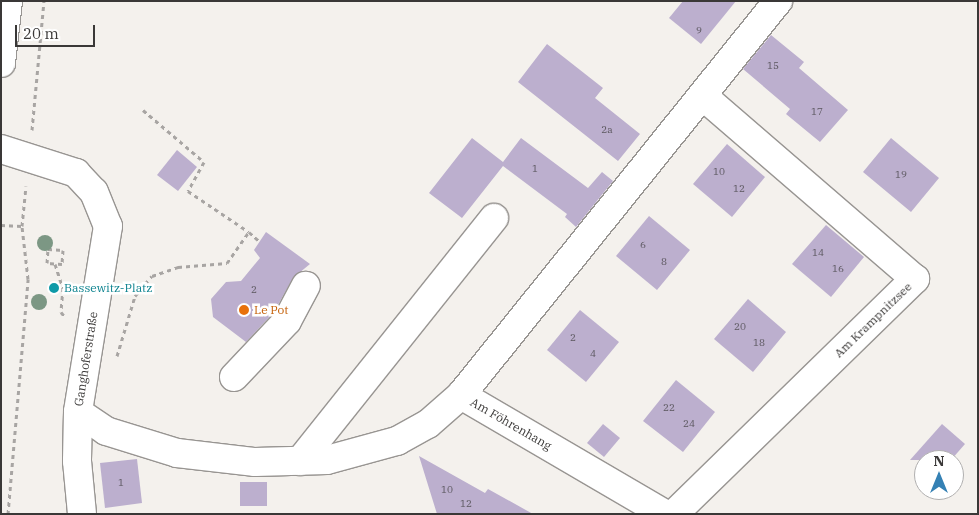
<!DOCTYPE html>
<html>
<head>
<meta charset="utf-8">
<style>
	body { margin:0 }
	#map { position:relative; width:979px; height:515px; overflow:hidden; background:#f4f1ed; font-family:"IBM Plex Serif",serif }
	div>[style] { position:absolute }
	.building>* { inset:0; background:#bcafce }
	.path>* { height:3px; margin-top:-1.5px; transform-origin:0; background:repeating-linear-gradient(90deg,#a8a5a3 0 4px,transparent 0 8px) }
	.roads { filter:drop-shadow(1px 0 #989592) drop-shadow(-1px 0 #989592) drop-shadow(0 1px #989592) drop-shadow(0 -1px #989592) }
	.minor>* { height:28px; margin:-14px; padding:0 14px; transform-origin:14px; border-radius:14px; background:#fff }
	.major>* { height:28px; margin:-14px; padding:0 14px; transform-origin:14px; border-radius:14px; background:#fff }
	.trees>* { width:16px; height:16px; margin:-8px; border-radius:50%; background:#7c9784 }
	.dots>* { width:14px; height:14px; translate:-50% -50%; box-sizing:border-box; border:2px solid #fff; border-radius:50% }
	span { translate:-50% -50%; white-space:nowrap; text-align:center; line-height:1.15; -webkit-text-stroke:5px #fff; paint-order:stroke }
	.number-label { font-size:10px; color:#5a565d }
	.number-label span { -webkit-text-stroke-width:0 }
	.culture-label { font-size:12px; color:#0d838f }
	.left { translate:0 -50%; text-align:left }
	.food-label { font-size:12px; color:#c56008 }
	.street-label { font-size:12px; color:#3a3837 }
	.frame { position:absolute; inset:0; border:2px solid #3a3837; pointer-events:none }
	.north { position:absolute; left:914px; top:450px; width:50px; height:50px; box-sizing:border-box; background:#fff; border:1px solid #b0afaf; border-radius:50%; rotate:0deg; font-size:14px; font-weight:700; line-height:20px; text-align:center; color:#3a3837 }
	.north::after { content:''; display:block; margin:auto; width:18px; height:22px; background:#3581b4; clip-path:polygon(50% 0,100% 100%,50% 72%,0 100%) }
	.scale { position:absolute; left:15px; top:25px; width:80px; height:22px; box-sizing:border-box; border:2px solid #3a3837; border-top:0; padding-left:6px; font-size:15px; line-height:18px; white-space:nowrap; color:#3a3837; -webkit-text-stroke:4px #fff; paint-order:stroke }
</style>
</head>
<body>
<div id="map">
	<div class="building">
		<i style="clip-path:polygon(683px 1px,736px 1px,701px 44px,669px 18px)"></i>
		<i style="clip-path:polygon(771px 35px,804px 62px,799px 68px,848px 110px,820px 142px,786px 114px,790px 109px,743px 69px)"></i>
		<i style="clip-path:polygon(547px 44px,603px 88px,595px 98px,640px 134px,618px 161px,518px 82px)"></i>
		<i style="clip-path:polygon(472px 138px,503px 162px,521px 138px,588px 188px,602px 172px,613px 181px,576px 227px,565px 217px,567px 214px,503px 166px,462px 218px,429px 193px)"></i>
		<i style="clip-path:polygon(891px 138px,939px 178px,911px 212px,863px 172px)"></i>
		<i style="clip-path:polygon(727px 144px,765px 177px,732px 217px,693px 184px)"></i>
		<i style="clip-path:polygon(177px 150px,197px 167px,178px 191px,157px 175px)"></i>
		<i style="clip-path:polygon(649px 216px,690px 250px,657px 290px,616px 256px)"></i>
		<i style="clip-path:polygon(826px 225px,864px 257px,831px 297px,792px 264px)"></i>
		<i style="clip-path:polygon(266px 232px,310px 264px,293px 278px,274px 312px,246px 342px,213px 317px,211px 299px,226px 282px,241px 281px,260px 258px,254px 250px)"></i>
		<i style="clip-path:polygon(748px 299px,786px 332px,753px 372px,714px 339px)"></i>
		<i style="clip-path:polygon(580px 310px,619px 342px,586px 382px,547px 350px)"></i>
		<i style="clip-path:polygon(676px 380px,715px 412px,683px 452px,643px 421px)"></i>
		<i style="clip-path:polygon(603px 424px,620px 438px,604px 457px,587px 443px)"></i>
		<i style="clip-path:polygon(942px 424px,965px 444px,951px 460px,910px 460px)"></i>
		<i style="clip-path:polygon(419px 456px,485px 493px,488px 489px,533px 514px,437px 514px)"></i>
		<i style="clip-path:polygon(137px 459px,142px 503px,105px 508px,100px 463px)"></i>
		<i style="clip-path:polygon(240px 482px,267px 482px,267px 506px,240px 506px)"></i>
	</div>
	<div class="path">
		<i style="left:143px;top:110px;width:80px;rotate:40.4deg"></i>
		<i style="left:204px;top:162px;width:33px;rotate:119deg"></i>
		<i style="left:188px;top:191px;width:73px;rotate:33.9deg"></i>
		<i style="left:32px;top:130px;width:130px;rotate:-84.7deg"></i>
		<i style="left:1px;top:225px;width:21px;rotate:3deg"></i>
		<i style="left:48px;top:249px;width:15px;rotate:4deg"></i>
		<i style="left:63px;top:250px;width:14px;rotate:94deg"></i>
		<i style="left:62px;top:264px;width:15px;rotate:-176deg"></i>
		<i style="left:47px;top:263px;width:14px;rotate:-86deg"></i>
		<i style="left:55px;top:264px;width:25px;rotate:72deg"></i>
		<i style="left:63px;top:288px;width:24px;rotate:95deg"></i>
		<i style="left:61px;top:312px;width:6px;rotate:51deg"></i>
		<i style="left:117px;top:356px;width:63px;rotate:-73.3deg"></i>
		<i style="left:135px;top:296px;width:26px;rotate:-50deg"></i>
		<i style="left:152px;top:276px;width:28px;rotate:-19deg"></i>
		<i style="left:178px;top:267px;width:49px;rotate:-4.7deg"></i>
		<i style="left:227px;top:263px;width:38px;rotate:-55deg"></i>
		<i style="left:249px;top:232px;width:13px;rotate:42deg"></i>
		<i style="left:8px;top:514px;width:236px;rotate:-85.1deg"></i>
		<i style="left:28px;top:279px;width:53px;rotate:-96.5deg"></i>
		<i style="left:22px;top:226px;width:40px;rotate:-84.3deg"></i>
	</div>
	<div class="roads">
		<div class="minor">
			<i style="left:1px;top:149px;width:79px;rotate:17.7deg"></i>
			<i style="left:76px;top:173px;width:26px;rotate:47deg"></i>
			<i style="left:94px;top:192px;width:37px;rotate:68deg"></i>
			<i style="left:108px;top:226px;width:188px;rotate:99.2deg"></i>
			<i style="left:78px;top:412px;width:49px;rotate:91.2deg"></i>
			<i style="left:77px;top:461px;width:53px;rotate:84.6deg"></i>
			<i style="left:234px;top:377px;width:77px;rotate:-46.6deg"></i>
			<i style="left:287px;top:321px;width:40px;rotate:-62deg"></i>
			<i style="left:461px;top:395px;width:506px;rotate:-51.18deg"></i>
			<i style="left:78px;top:412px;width:34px;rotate:34deg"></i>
			<i style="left:106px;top:431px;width:74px;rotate:17.2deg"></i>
			<i style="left:177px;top:453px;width:79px;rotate:6.6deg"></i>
			<i style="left:255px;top:462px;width:72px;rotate:-1.6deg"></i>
			<i style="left:327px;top:460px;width:73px;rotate:-15.2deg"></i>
			<i style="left:397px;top:441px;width:35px;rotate:-29deg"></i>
			<i style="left:428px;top:424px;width:44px;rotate:-41.3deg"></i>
			<i style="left:461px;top:395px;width:236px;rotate:30.3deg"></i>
			<i style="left:300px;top:461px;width:311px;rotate:-51.4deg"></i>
			<i style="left:674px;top:514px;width:337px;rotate:-44.3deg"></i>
			<i style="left:915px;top:279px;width:280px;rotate:-139.2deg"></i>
		</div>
		<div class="major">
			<i style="left:1px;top:63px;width:62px;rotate:-83.6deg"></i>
		</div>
	</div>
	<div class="trees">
		<i style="left:45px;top:243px"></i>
		<i style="left:39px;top:302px"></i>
	</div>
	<div class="dots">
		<i style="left:54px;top:288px;background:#0f9aa8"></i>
		<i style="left:244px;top:310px;background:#e8710a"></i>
	</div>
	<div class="number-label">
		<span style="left:699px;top:31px">9</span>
		<span style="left:773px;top:66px">15</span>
		<span style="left:817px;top:112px">17</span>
		<span style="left:607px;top:130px">2a</span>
		<span style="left:535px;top:169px">1</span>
		<span style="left:719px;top:172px">10</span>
		<span style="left:901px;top:175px">19</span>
		<span style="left:739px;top:189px">12</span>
		<span style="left:643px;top:245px">6</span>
		<span style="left:818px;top:253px">14</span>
		<span style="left:664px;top:262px">8</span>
		<span style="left:838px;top:269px">16</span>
		<span style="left:254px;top:290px">2</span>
		<span style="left:740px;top:327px">20</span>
		<span style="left:573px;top:338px">2</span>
		<span style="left:759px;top:343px">18</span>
		<span style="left:593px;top:354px">4</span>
		<span style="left:669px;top:408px">22</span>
		<span style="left:689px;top:424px">24</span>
		<span style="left:121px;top:483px">1</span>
		<span style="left:447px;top:490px">10</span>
		<span style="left:466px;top:504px">12</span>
	</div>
	<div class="culture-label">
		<span class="left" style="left:64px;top:288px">Bassewitz-Platz</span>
	</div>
	<div class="food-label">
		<span class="left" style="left:254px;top:310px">Le Pot</span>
	</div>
	<div class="street-label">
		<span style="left:873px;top:320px;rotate:-44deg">Am Krampnitzsee</span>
		<span style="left:86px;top:359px;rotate:-81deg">Ganghoferstraße</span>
		<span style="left:511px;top:424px;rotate:30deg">Am Föhrenhang</span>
	</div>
	<div class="frame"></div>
	<div class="north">N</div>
	<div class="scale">20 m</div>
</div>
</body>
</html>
